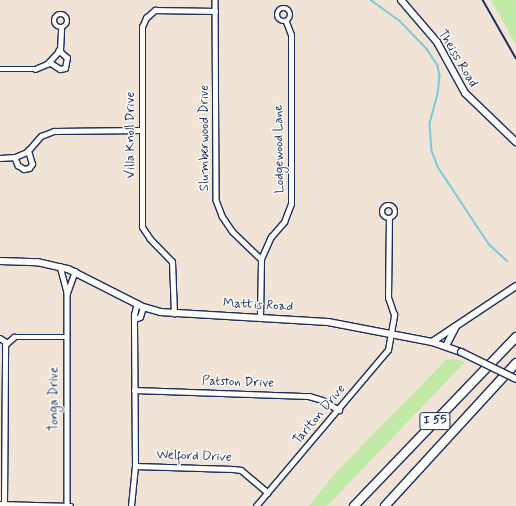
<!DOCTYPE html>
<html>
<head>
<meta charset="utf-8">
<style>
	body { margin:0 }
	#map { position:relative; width:516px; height:506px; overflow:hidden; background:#f1e3d5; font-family:Mynerve,sans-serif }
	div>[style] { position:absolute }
	.green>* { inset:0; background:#c1eaa6 }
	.stream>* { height:1.5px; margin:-0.75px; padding:0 0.75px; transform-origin:0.75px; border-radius:0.75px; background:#7bcbd7 }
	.roads { filter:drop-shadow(1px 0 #1b2f5e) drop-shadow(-1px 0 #1b2f5e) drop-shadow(0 1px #1b2f5e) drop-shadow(0 -1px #1b2f5e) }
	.street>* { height:4.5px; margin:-2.25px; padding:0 2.25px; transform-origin:2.25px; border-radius:2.25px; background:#fdfcf7 }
	.street>.ring { margin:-2.25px; padding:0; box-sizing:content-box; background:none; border:4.5px solid #fdfcf7; border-radius:50% }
	.secondary>* { height:6px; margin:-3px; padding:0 3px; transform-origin:3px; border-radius:3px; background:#fdfcf7 }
	.highway>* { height:8px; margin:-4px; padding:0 4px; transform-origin:4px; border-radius:4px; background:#fdfcf7 }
	.rail>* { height:1.5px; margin:-0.75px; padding:0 0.75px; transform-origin:0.75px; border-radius:0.75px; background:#1b2f5e }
	.bridges { filter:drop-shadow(1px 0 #1b2f5e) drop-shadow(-1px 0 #1b2f5e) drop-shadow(0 1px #1b2f5e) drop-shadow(0 -1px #1b2f5e) }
	.secondary-bridge>* { height:6px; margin:-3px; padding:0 3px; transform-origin:3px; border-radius:3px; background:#fdfcf7 }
	span { translate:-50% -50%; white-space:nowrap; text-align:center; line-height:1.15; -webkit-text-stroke:3px #fdfcf7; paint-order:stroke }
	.shield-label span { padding:1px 3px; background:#fdfcf7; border:1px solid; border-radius:3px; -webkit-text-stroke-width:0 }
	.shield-label { font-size:12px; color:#1b2f5e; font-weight:700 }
	.street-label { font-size:13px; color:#1b2f5e }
</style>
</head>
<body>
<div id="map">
	<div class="green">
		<i style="clip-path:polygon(491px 0,516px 0,516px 44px,510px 34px)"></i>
		<i style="clip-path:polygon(455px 359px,465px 362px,327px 506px,309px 506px,336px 472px,446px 360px)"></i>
	</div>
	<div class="stream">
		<i style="left:371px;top:0;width:34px;rotate:36deg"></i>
		<i style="left:399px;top:20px;width:40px;rotate:46deg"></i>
		<i style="left:427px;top:49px;width:20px;rotate:57deg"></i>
		<i style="left:438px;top:66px;width:10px;rotate:79deg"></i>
		<i style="left:440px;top:76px;width:18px;rotate:96deg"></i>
		<i style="left:438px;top:94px;width:30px;rotate:105deg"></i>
		<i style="left:430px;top:123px;width:28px;rotate:86deg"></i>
		<i style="left:432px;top:151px;width:17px;rotate:69deg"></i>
		<i style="left:438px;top:167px;width:92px;rotate:56.5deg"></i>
		<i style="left:489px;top:244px;width:25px;rotate:43deg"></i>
	</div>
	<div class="roads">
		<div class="street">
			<i style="left:215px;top:0;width:200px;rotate:89.7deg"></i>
			<i style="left:216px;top:200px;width:17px;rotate:69deg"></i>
			<i style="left:222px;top:216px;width:18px;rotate:56deg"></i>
			<i style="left:232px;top:231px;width:40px;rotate:44deg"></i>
			<i class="ring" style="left:277px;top:8px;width:9.5px;height:9.5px"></i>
			<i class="ring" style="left:54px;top:14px;width:9.5px;height:9.5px"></i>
			<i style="left:49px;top:62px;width:13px;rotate:32deg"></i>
			<i style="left:60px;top:69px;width:5px;rotate:-11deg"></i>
			<i style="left:65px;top:68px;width:10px;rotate:-79deg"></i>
			<i style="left:67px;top:58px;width:11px;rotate:-139deg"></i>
			<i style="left:0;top:69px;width:35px"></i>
			<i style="left:35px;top:69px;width:13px;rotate:-23deg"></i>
			<i style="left:47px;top:64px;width:19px;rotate:-47deg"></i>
			<i style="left:60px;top:50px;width:21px;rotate:-87deg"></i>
			<i style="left:0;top:158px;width:15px;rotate:-4deg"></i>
			<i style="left:15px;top:157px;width:13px;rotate:-23deg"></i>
			<i style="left:27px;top:152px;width:21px;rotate:-49deg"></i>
			<i style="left:41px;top:136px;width:14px;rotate:-21deg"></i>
			<i style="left:54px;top:131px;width:88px;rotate:-0.7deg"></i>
			<i style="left:15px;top:158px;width:8px;rotate:67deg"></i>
			<i style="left:18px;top:165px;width:7px;rotate:34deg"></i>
			<i style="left:24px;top:169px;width:5px;rotate:-11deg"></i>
			<i style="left:29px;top:168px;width:5px;rotate:-53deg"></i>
			<i style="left:32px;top:164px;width:14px;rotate:-107deg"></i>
			<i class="ring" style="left:382px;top:205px;width:9.5px;height:9.5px"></i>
			<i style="left:60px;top:266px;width:28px;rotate:75deg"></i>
			<i style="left:67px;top:293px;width:212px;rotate:90deg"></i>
			<i style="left:67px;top:293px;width:23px;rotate:-70deg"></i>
			<i style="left:174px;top:314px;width:52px;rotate:-92.2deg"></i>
			<i style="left:172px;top:262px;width:32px;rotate:-134deg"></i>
			<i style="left:150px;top:239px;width:14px;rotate:-124deg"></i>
			<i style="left:142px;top:227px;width:200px;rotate:-90deg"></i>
			<i style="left:142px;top:27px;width:10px;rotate:-66deg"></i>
			<i style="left:146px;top:18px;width:12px;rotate:-42deg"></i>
			<i style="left:155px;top:10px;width:60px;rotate:1deg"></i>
			<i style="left:260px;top:317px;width:58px;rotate:-89deg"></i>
			<i style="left:261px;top:259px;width:24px;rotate:-66deg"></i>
			<i style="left:271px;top:237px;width:20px;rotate:-49deg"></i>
			<i style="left:284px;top:222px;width:19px;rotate:-69deg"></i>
			<i style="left:291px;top:204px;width:169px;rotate:-90deg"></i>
			<i style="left:291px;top:35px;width:14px;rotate:-111deg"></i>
			<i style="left:135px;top:319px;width:5px;rotate:-22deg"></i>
			<i style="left:140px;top:317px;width:10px;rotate:-73deg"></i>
			<i style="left:0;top:338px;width:7px;rotate:34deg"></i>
			<i style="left:134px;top:390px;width:175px;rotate:2deg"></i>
			<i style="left:309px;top:396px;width:14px;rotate:17deg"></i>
			<i style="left:322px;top:400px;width:20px;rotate:30deg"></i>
			<i style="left:135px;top:466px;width:98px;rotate:1.8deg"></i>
			<i style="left:233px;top:469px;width:8px;rotate:7deg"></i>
			<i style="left:241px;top:470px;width:35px;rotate:40deg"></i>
			<i style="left:0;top:504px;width:70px;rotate:1.6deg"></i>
			<i style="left:4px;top:504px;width:159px;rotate:-89.6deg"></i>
			<i style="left:5px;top:345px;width:12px;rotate:-42deg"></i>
			<i style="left:14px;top:337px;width:52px"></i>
			<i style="left:131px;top:506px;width:40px;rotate:-84.3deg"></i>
			<i style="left:135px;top:466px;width:151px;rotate:-90.4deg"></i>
			<i style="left:134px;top:315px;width:12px;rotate:-76deg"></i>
			<i style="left:256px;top:506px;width:204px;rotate:-49.8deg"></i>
			<i style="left:388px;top:350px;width:36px;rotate:-80deg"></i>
			<i style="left:394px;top:315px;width:18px;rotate:-109deg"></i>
			<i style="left:388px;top:298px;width:79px;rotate:-89.3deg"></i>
		</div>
		<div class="secondary">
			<i style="left:401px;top:0;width:55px;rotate:49.4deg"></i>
			<i style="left:437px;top:42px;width:58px;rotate:61.2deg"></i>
			<i style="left:465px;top:93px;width:71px;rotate:43.9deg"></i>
			<i style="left:0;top:261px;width:37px;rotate:2deg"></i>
			<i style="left:37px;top:262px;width:32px;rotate:13deg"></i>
			<i style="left:68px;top:269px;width:84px;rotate:26.9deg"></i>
			<i style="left:143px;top:307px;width:18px;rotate:16deg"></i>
			<i style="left:160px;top:312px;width:168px;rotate:3.4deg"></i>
			<i style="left:328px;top:322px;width:106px;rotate:10.9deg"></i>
			<i style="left:432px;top:342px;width:31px;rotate:19deg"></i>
			<i style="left:432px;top:342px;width:101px;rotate:-33.7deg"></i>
			<i style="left:446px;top:346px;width:22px;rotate:-63deg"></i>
		</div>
		<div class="highway">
			<i style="left:354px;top:506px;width:234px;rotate:-46.2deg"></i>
			<i style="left:385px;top:506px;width:194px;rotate:-47.5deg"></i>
		</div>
	</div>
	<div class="rail">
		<i style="left:483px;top:0;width:67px;rotate:60.4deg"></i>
	</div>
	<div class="bridges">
		<div class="secondary-bridge">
			<i style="left:461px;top:352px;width:61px;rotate:26.1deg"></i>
		</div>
	</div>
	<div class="shield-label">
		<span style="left:435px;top:421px">I 55</span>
	</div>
	<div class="street-label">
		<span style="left:457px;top:59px;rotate:59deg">Theiss Road</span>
		<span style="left:131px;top:135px;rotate:-90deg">Villa Knoll Drive</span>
		<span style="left:205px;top:138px;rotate:-90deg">Slumberwood Drive</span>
		<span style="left:280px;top:149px;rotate:-91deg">Lodgewood Lane</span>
		<span style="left:258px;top:306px;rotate:3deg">Mattis Road</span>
		<span style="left:238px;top:383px;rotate:2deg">Patston Drive</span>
		<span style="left:55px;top:399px;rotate:-90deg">Tonga Drive</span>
		<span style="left:320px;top:415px;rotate:-50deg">Tarlton Drive</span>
		<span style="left:194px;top:457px;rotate:2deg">Welford Drive</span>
	</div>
</div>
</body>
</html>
